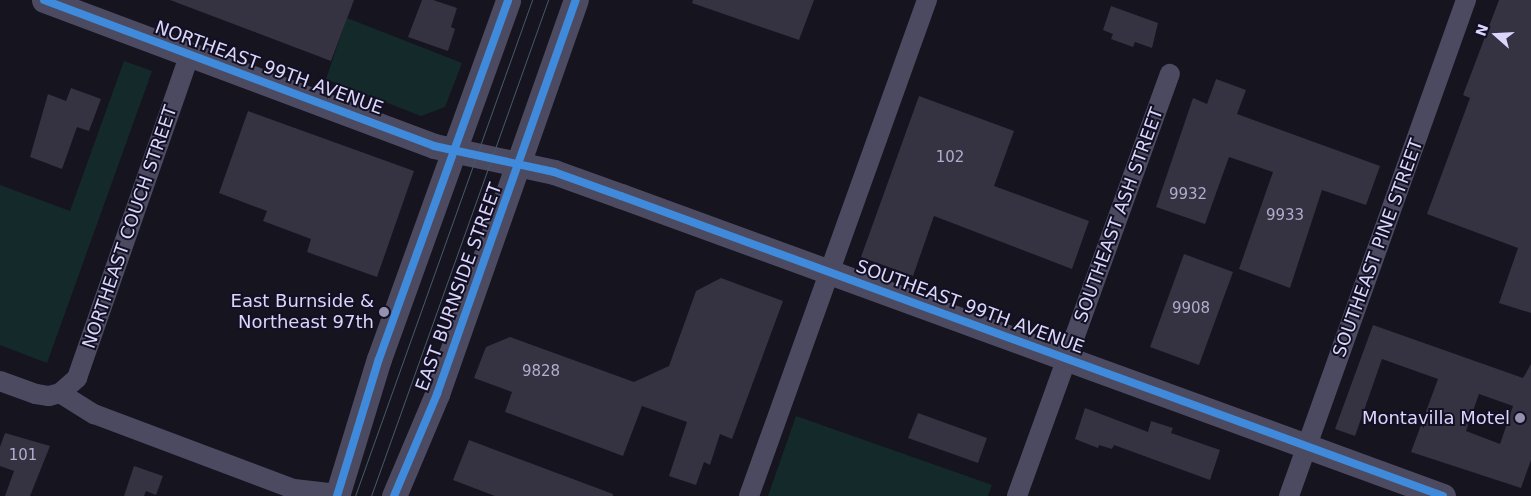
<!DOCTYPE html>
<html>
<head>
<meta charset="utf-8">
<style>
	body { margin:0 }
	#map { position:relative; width:1531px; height:496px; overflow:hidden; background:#16141f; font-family:"DejaVu Sans",sans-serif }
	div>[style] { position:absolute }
	.green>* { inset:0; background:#142a2a }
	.building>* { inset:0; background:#353242 }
	.minor>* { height:20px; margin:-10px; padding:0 10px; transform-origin:10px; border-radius:10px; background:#4b4a60 }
	.tertiary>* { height:25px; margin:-12.5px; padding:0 12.5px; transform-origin:12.5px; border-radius:12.5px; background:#4b4a60 }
	.tram>* { height:1px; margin:-0.5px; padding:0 0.5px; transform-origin:0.5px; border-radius:0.5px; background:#445967 }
	.cycleway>* { height:8px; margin:-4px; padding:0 4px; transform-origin:4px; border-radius:4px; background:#408adc }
	.dots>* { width:14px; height:14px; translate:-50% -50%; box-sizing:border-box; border:2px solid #131024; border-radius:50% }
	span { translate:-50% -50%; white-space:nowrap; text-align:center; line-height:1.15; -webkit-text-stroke:4px #131024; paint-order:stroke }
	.number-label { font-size:15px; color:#b1adce }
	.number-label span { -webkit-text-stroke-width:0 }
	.street-label { font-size:18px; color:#dad6fc }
	.poi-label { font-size:18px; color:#dad6fc }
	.right { translate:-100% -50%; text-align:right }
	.north { position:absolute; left:1471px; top:10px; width:50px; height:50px; -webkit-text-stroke:4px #131024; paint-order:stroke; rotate:289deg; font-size:14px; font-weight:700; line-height:20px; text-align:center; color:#dad6fc }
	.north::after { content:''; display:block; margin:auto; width:18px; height:22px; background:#dad6fc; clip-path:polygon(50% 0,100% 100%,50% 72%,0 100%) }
</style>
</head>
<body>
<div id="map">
	<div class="green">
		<i style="clip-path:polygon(347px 18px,462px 63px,445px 107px,421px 116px,326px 79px)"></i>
		<i style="clip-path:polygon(124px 61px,152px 71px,47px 363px,0 345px,0 185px,70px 211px)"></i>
		<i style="clip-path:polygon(796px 416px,992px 485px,988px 496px,768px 496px)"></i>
	</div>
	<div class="building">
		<i style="clip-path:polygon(170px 0,354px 0,331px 61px)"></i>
		<i style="clip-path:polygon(422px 0,433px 0,457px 8px,451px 27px,455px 29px,448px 51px,408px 37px)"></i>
		<i style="clip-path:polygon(693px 0,814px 0,799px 40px,692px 3px)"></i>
		<i style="clip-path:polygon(1499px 0,1531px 0,1531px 313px,1499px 303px,1518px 248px,1427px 214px,1470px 98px,1463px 95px)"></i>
		<i style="clip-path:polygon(1111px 6px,1158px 23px,1152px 48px,1135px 42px,1133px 47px,1111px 39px,1113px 34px,1103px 30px)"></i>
		<i style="clip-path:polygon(1216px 79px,1246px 90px,1237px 114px,1380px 166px,1366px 205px,1322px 190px,1290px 288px,1239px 269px,1273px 172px,1229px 157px,1205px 224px,1156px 207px,1193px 98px,1207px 104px)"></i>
		<i style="clip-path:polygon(71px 88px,101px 99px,89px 131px,77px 127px,62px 169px,30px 157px,48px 94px,66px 101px)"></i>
		<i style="clip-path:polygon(919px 96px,1014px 131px,994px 186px,1089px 221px,1072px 269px,934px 216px,913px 276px,861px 257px)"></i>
		<i style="clip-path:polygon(248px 111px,414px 171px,377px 277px,307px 252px,311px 239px,263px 221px,267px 211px,219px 193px)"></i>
		<i style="clip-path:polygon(1184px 254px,1233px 272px,1199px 365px,1150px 347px)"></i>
		<i style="clip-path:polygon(721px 278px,783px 301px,732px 439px,720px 434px,710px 465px,704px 462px,696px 485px,669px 476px,687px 422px,642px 406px,623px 456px,505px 412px,512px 392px,474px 378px,486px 347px,510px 337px,634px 382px,669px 366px,696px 291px)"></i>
		<i style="clip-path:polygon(evenodd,1373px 325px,1523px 378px,1531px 364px,1531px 460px,1521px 488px,1411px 452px,1438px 379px,1382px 359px,1355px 436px,1335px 429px,1373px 325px,1479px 394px,1513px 406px,1500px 444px,1466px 431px,1479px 394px)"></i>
		<i style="clip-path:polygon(1085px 408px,1148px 432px,1151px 421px,1173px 428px,1171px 433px,1220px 450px,1210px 480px,1114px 445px,1112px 449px,1099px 445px,1098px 448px,1075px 439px)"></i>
		<i style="clip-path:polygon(918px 413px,987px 438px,978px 463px,908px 438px)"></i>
		<i style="clip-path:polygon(5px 433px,50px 446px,30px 496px,5px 496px,14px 471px,0 466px,0 447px)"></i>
		<i style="clip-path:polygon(469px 440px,613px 494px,613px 496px,495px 496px,453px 480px)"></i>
		<i style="clip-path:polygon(134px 466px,163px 476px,156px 495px,146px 491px,144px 496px,124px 496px)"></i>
	</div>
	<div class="minor">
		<i style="left:0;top:381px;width:38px;rotate:20deg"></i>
		<i style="left:36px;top:394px;width:13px;rotate:9deg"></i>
		<i style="left:49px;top:396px;width:11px;rotate:-15deg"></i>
		<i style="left:60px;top:393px;width:23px;rotate:-41deg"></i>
		<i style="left:77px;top:378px;width:343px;rotate:-70.8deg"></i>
		<i style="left:60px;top:393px;width:40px;rotate:32deg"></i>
		<i style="left:94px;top:414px;width:214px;rotate:20.6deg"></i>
		<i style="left:294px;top:489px;width:44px;rotate:6.5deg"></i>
		<i style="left:749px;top:496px;width:527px;rotate:-70.26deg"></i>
		<i style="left:1017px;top:496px;width:449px;rotate:-70.1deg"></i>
		<i style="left:1289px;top:496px;width:527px;rotate:-70.36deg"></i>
	</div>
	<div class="tertiary">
		<i style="left:44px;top:0;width:416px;rotate:20.5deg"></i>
		<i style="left:434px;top:146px;width:123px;rotate:12.2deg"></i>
		<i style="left:554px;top:172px;width:71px;rotate:19.7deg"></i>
		<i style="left:621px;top:196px;width:875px;rotate:20.05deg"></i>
		<i style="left:337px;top:496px;width:143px;rotate:-73deg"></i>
		<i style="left:379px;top:359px;width:381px;rotate:-70.2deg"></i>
		<i style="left:394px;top:496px;width:111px;rotate:-67.1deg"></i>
		<i style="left:437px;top:394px;width:418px;rotate:-70.6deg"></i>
	</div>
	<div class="tram">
		<i style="left:355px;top:496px;width:527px;rotate:-70.36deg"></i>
		<i style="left:371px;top:496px;width:527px;rotate:-70.36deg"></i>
	</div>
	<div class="cycleway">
		<i style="left:44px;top:0;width:416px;rotate:20.5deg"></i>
		<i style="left:434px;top:146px;width:123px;rotate:12.2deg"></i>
		<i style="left:554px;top:172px;width:71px;rotate:19.7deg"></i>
		<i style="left:621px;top:196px;width:875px;rotate:20.05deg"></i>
		<i style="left:337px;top:496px;width:143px;rotate:-73deg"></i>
		<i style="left:379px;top:359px;width:381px;rotate:-70.2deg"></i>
		<i style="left:394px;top:496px;width:111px;rotate:-67.1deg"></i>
		<i style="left:437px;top:394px;width:418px;rotate:-70.6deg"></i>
	</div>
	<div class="dots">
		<i style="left:384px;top:312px;background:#9592af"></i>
		<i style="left:1520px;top:418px;background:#9592af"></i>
	</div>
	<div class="number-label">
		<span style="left:950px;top:158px">102</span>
		<span style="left:1188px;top:195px">9932</span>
		<span style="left:1285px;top:216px">9933</span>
		<span style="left:1191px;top:309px">9908</span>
		<span style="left:541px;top:372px">9828</span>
		<span style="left:23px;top:456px">101</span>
	</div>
	<div class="street-label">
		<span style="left:269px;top:68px;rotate:20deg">NORTHEAST 99TH AVENUE</span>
		<span style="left:1119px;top:215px;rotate:-70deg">SOUTHEAST ASH STREET</span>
		<span style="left:130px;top:227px;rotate:-71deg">NORTHEAST COUCH STREET</span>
		<span style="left:1378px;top:248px;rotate:-70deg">SOUTHEAST PINE STREET</span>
		<span style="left:459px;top:287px;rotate:-70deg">EAST BURNSIDE STREET</span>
		<span style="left:970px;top:307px;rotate:20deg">SOUTHEAST 99TH AVENUE</span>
	</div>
	<div class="poi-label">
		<span class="right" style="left:374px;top:312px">East Burnside &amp;<br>Northeast 97th</span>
		<span class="right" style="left:1510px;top:418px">Montavilla Motel</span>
	</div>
	<div class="north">N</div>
</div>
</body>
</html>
